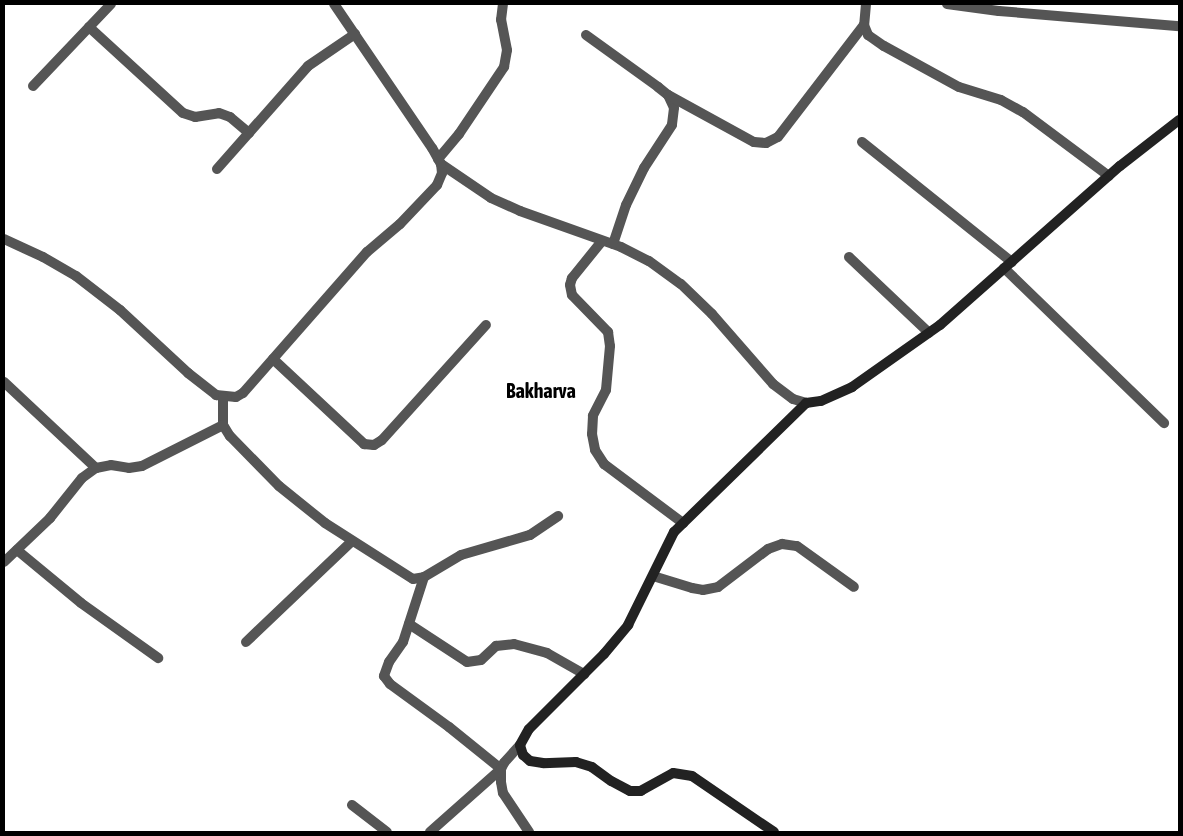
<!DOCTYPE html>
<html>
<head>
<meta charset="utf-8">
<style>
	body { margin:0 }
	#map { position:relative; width:1183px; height:836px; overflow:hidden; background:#fff; font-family:"Asap Condensed",sans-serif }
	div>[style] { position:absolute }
	.street>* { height:10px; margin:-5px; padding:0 5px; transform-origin:5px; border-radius:5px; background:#555 }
	.secondary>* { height:10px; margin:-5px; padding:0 5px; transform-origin:5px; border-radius:5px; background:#222 }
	span { translate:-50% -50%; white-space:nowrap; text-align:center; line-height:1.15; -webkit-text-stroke:4px #fff; paint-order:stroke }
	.quarter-label { font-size:20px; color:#000; font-weight:700 }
	.frame { position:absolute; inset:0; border:5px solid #000; pointer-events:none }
</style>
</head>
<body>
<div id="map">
	<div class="street">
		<i style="left:866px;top:4px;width:21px;rotate:95deg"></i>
		<i style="left:864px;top:25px;width:11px;rotate:68deg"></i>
		<i style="left:868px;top:35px;width:19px;rotate:35deg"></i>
		<i style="left:884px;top:46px;width:85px;rotate:28.7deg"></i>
		<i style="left:959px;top:87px;width:44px;rotate:17.2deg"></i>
		<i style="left:1001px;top:100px;width:25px;rotate:29deg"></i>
		<i style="left:1023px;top:112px;width:107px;rotate:36.7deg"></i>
		<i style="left:947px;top:4px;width:52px;rotate:7.7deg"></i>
		<i style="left:999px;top:11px;width:181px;rotate:4.8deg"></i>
		<i style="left:89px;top:27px;width:127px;rotate:42.5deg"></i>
		<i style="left:183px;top:113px;width:13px;rotate:18deg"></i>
		<i style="left:195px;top:117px;width:24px;rotate:-9deg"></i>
		<i style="left:219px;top:113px;width:12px;rotate:20deg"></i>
		<i style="left:230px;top:117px;width:25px;rotate:40deg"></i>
		<i style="left:586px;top:35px;width:89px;rotate:35.8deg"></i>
		<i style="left:658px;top:87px;width:13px;rotate:39deg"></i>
		<i style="left:668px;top:95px;width:14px;rotate:65deg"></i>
		<i style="left:674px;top:108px;width:17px;rotate:97deg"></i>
		<i style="left:672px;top:125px;width:51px;rotate:123.1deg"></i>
		<i style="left:644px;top:168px;width:41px;rotate:115.9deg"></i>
		<i style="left:626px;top:205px;width:41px;rotate:108.4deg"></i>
		<i style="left:33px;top:86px;width:113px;rotate:-46.4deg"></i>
		<i style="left:668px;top:95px;width:98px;rotate:28.7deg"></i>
		<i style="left:754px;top:142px;width:12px;rotate:5deg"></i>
		<i style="left:766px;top:143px;width:13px;rotate:-27deg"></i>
		<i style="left:778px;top:137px;width:141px;rotate:-52.5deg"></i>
		<i style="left:862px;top:142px;width:192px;rotate:38.7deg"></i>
		<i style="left:438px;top:159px;width:33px;rotate:-50deg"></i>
		<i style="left:459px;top:134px;width:81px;rotate:-56.1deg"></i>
		<i style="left:504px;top:67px;width:17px;rotate:-80deg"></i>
		<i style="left:507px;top:50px;width:31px;rotate:-101deg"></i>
		<i style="left:501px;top:20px;width:16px;rotate:-83deg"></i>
		<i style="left:441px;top:164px;width:60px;rotate:34.2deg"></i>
		<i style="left:491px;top:198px;width:32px;rotate:24deg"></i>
		<i style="left:520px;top:211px;width:107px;rotate:19.6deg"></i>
		<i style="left:621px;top:247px;width:31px;rotate:27deg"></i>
		<i style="left:649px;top:261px;width:39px;rotate:36deg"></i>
		<i style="left:681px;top:284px;width:43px;rotate:44.1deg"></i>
		<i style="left:712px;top:314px;width:93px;rotate:48.9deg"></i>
		<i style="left:773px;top:384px;width:25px;rotate:37deg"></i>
		<i style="left:793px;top:399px;width:14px;rotate:17deg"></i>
		<i style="left:217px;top:169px;width:137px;rotate:-48.5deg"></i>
		<i style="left:308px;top:66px;width:57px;rotate:-34.2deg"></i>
		<i style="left:4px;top:239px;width:43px;rotate:24.8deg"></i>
		<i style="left:43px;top:257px;width:38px;rotate:30deg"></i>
		<i style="left:76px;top:276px;width:56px;rotate:37.7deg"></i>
		<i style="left:120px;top:310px;width:93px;rotate:42.8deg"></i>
		<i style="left:188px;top:373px;width:36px;rotate:38deg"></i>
		<i style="left:216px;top:395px;width:20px;rotate:6deg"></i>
		<i style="left:236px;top:397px;width:8px;rotate:-30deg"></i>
		<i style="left:243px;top:393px;width:188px;rotate:-48.7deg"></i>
		<i style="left:367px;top:252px;width:43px;rotate:-40.3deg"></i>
		<i style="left:400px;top:224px;width:54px;rotate:-46.5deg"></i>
		<i style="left:437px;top:185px;width:13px;rotate:-67deg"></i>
		<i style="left:442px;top:173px;width:9px;rotate:-96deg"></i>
		<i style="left:441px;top:164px;width:18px;rotate:-119deg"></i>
		<i style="left:432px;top:148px;width:174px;rotate:-124.2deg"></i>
		<i style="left:602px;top:241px;width:48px;rotate:129deg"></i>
		<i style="left:572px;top:278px;width:7px;rotate:106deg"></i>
		<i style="left:570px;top:285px;width:10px;rotate:79deg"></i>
		<i style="left:572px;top:295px;width:52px;rotate:45.8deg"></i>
		<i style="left:608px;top:332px;width:14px;rotate:82deg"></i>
		<i style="left:610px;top:346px;width:44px;rotate:95.2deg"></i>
		<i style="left:606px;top:390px;width:29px;rotate:117deg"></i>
		<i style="left:593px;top:416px;width:18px;rotate:93deg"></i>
		<i style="left:592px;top:434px;width:16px;rotate:79deg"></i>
		<i style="left:595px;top:450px;width:17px;rotate:57deg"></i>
		<i style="left:604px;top:464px;width:99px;rotate:36.8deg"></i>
		<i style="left:849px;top:257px;width:110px;rotate:43.5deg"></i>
		<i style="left:1004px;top:268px;width:223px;rotate:44.1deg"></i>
		<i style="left:273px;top:359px;width:125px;rotate:43deg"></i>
		<i style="left:364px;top:444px;width:10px;rotate:6deg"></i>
		<i style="left:374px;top:445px;width:9px;rotate:-32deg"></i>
		<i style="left:382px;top:440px;width:155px;rotate:-47.9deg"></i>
		<i style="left:4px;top:382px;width:126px;rotate:43.1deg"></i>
		<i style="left:223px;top:397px;width:28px;rotate:90deg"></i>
		<i style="left:223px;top:425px;width:13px;rotate:58deg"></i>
		<i style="left:230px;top:436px;width:70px;rotate:45.6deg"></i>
		<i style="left:279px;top:486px;width:59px;rotate:38.8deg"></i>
		<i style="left:325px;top:523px;width:104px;rotate:32.5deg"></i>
		<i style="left:413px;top:579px;width:11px;rotate:-10deg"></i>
		<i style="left:424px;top:577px;width:43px;rotate:-30.7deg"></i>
		<i style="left:461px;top:555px;width:72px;rotate:-16.2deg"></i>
		<i style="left:530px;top:535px;width:34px;rotate:-34deg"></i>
		<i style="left:17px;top:550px;width:83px;rotate:39.6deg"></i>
		<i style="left:81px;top:603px;width:95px;rotate:35.5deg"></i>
		<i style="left:4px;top:562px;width:64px;rotate:-43.7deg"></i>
		<i style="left:50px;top:518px;width:51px;rotate:-51.3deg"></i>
		<i style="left:82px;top:478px;width:17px;rotate:-36deg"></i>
		<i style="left:96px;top:468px;width:15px;rotate:-11deg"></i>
		<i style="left:111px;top:465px;width:18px;rotate:9deg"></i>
		<i style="left:129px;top:468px;width:13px;rotate:-9deg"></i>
		<i style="left:142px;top:466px;width:91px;rotate:-26.8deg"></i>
		<i style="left:653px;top:576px;width:41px;rotate:17.1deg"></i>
		<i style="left:692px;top:588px;width:11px;rotate:10deg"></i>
		<i style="left:703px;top:590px;width:15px;rotate:-11deg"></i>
		<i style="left:718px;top:587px;width:63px;rotate:-37.2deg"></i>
		<i style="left:768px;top:549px;width:15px;rotate:-20deg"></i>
		<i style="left:782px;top:544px;width:15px;rotate:8deg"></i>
		<i style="left:797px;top:546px;width:70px;rotate:35.7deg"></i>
		<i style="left:424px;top:577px;width:68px;rotate:107.9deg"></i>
		<i style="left:403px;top:642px;width:24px;rotate:125deg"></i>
		<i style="left:389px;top:662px;width:15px;rotate:110deg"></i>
		<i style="left:384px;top:676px;width:10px;rotate:53deg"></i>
		<i style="left:390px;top:684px;width:73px;rotate:36.1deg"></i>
		<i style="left:449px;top:727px;width:67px;rotate:38.9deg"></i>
		<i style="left:501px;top:769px;width:95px;rotate:138.4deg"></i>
		<i style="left:409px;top:624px;width:69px;rotate:33.2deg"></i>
		<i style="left:467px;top:662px;width:14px;rotate:-8deg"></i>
		<i style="left:481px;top:660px;width:21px;rotate:-43deg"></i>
		<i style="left:496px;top:646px;width:18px;rotate:-6deg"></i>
		<i style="left:514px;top:644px;width:34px;rotate:15deg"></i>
		<i style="left:547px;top:653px;width:43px;rotate:29.6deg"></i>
		<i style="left:246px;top:642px;width:146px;rotate:-43.6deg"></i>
		<i style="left:520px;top:745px;width:24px;rotate:132deg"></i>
		<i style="left:504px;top:763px;width:7px;rotate:117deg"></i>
		<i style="left:501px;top:769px;width:13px;rotate:90deg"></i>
		<i style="left:501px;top:782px;width:11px;rotate:80deg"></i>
		<i style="left:503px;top:793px;width:47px;rotate:56.3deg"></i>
		<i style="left:352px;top:805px;width:44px;rotate:37.6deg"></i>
	</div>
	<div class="secondary">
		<i style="left:774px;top:832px;width:99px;rotate:-145.7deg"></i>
		<i style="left:692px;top:776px;width:19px;rotate:-171deg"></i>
		<i style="left:673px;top:773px;width:37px;rotate:151deg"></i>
		<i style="left:641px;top:791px;width:11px;rotate:180deg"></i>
		<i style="left:630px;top:791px;width:21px;rotate:-152deg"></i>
		<i style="left:611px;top:781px;width:24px;rotate:-144deg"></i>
		<i style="left:592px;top:767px;width:17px;rotate:-163deg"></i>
		<i style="left:576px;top:762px;width:33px;rotate:178deg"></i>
		<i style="left:543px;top:763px;width:13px;rotate:-171deg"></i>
		<i style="left:530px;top:761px;width:9px;rotate:-139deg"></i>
		<i style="left:523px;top:755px;width:10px;rotate:-107deg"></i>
		<i style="left:520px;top:745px;width:18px;rotate:-61deg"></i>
		<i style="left:529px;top:729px;width:106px;rotate:-45deg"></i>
		<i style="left:604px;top:654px;width:38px;rotate:-50deg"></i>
		<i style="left:628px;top:625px;width:104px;rotate:-63.7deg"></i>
		<i style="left:674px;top:532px;width:185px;rotate:-44.3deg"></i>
		<i style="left:806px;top:403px;width:15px;rotate:-8deg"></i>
		<i style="left:821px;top:401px;width:34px;rotate:-24deg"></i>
		<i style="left:852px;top:387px;width:108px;rotate:-35.2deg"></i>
		<i style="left:940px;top:325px;width:240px;rotate:-41.5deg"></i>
		<i style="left:1120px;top:166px;width:75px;rotate:-37.9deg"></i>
	</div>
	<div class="quarter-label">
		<span style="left:541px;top:390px">Bakharva</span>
	</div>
	<div class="frame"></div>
</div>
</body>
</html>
